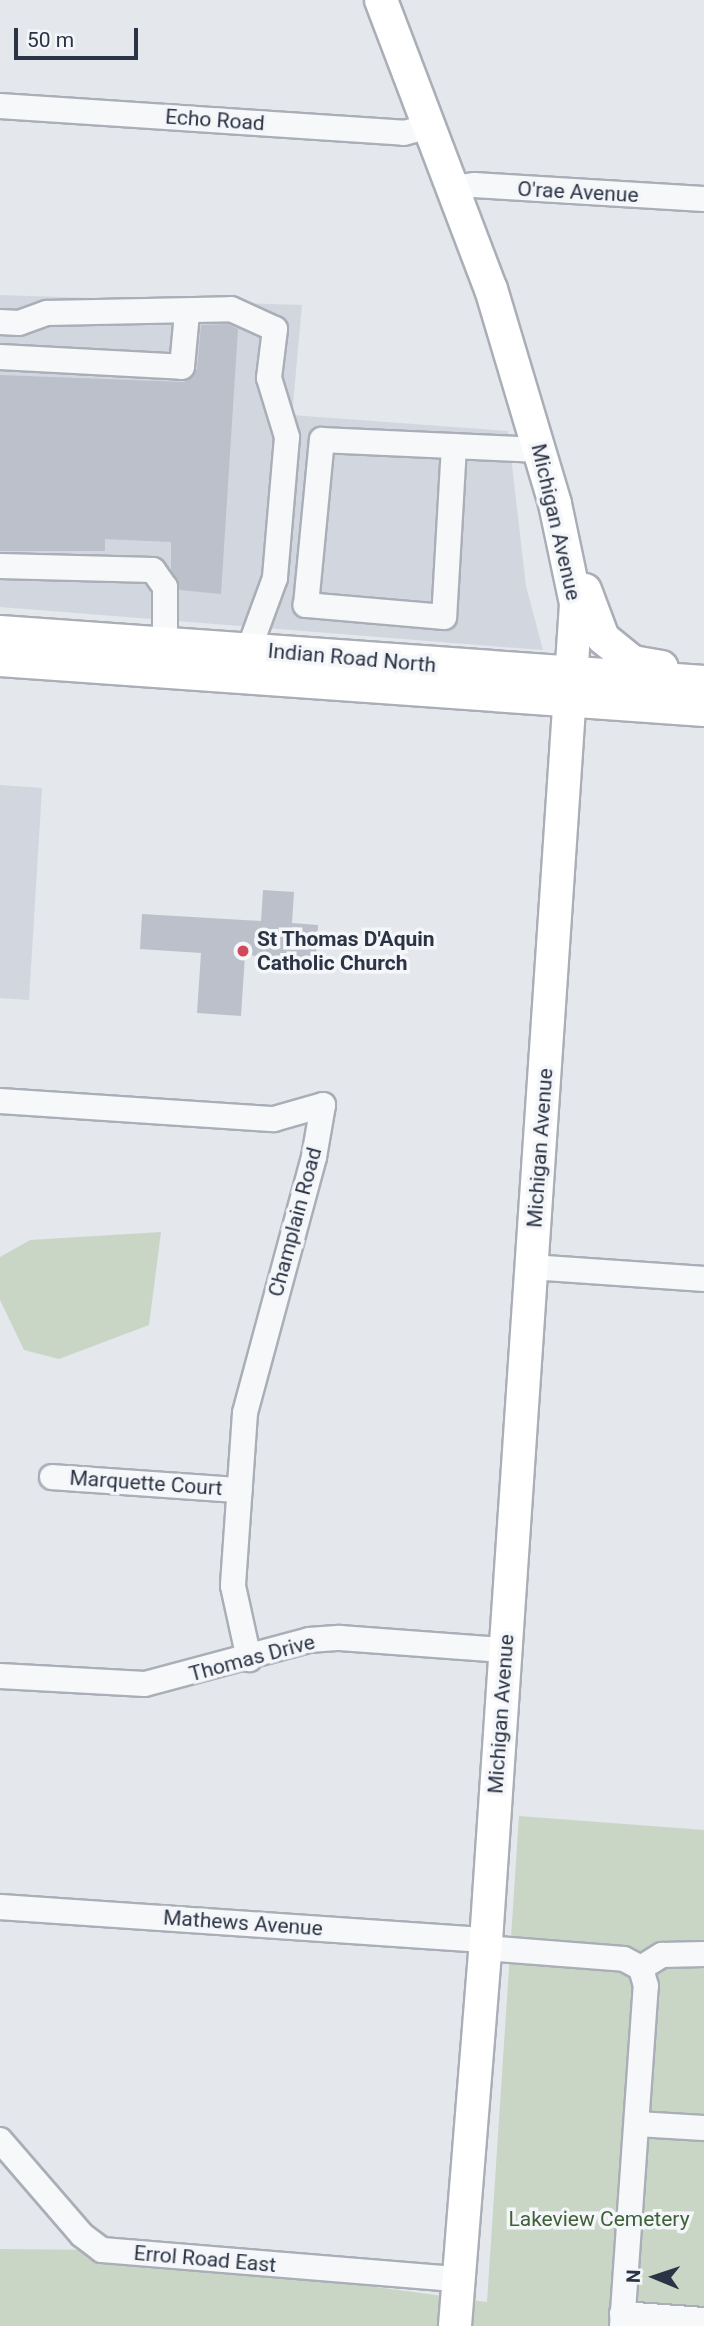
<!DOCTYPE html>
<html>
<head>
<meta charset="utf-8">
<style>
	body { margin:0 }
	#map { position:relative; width:704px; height:2326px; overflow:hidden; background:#e4e7ec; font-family:Roboto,sans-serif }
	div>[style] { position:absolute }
	.built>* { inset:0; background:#d2d6de }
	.green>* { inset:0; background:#c9d6c5 }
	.building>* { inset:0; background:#bbc0ca }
	.roads { filter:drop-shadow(2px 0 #a9aeb7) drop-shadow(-2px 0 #a9aeb7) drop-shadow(0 2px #a9aeb7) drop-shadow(0 -2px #a9aeb7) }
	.minor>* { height:24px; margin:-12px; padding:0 12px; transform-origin:12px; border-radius:12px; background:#f7f8fa }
	.major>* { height:32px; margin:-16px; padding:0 16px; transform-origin:16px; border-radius:16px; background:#fff }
	.dots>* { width:19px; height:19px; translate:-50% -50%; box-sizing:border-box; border:4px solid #f4f6f9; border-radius:50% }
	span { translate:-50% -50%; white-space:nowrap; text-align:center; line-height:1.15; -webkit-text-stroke:7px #f4f6f9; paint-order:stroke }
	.street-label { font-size:21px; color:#2b3445 }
	.poi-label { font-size:21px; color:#2b3445; font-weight:700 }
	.left { translate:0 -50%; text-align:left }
	.park-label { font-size:21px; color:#3f6138 }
	.north { position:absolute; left:620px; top:2242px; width:70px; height:70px; -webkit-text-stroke:5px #f4f6f9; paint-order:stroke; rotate:272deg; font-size:19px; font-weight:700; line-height:28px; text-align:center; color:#2b3445 }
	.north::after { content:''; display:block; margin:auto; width:24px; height:32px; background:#2b3445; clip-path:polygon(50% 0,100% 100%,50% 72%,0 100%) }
	.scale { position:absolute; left:14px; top:28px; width:124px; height:32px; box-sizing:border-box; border:4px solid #2b3445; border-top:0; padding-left:9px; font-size:21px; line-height:24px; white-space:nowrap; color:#2b3445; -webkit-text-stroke:5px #f4f6f9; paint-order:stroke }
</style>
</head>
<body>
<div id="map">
	<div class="built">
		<i style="clip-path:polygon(0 295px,302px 305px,292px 415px,508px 431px,526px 586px,543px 650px,0 607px)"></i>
		<i style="clip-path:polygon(0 785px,42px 788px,29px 1000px,0 998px)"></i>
	</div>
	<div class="green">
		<i style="clip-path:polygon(161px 1232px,149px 1325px,59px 1359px,24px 1350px,0 1300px,0 1257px,30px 1240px)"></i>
		<i style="clip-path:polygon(519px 1816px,704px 1830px,704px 2326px,0 2326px,0 2249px,103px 2250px,487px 2302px)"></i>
	</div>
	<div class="building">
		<i style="clip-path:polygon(228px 324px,238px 329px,221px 594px,180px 590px,171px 569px,171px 542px,105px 539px,105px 551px,0 551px,0 375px,184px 382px,197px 369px,201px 325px)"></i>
		<i style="clip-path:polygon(263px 890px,294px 892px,292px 923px,318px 925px,316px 960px,245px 955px,241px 1016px,197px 1013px,201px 953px,140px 949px,142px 914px,261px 921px)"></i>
	</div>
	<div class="roads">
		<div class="minor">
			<i style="left:0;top:106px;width:405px;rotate:3.8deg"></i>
			<i style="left:404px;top:133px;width:27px;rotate:-15deg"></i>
			<i style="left:453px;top:188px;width:21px;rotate:-8deg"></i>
			<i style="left:474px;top:185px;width:230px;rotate:3.5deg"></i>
			<i style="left:0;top:322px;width:19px;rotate:3deg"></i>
			<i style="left:19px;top:323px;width:30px;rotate:-20deg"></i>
			<i style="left:47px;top:313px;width:184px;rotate:-1.2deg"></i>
			<i style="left:231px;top:309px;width:48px;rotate:24.4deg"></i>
			<i style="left:275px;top:329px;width:49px;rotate:97deg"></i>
			<i style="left:269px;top:378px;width:62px;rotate:73deg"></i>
			<i style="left:287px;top:437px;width:142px;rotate:94.9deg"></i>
			<i style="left:275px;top:578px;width:76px;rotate:110.1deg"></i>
			<i style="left:0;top:357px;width:182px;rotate:3.1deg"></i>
			<i style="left:182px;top:367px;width:54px;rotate:-84.7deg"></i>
			<i style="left:454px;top:446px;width:171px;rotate:93.3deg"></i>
			<i style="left:444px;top:617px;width:139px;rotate:-175deg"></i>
			<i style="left:306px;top:605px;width:166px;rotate:-84.5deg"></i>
			<i style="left:322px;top:440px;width:217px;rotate:2.6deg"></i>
			<i style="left:0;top:566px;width:153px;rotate:1.5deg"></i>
			<i style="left:153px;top:570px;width:21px;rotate:55deg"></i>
			<i style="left:165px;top:587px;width:55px;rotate:90deg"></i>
			<i style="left:0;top:1101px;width:275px;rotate:3.8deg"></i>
			<i style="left:274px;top:1119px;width:51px;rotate:-15.9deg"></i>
			<i style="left:323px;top:1105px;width:53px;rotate:99.8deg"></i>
			<i style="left:314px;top:1157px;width:265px;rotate:105.1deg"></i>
			<i style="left:245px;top:1413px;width:173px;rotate:94deg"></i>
			<i style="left:233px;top:1586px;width:75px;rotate:77.6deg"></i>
			<i style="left:532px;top:1267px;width:172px;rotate:4deg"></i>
			<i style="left:52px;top:1477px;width:188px;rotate:4deg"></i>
			<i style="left:0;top:1676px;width:145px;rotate:3.2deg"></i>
			<i style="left:145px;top:1684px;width:170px;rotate:-15deg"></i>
			<i style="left:309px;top:1640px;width:31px;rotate:-4deg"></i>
			<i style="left:340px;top:1638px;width:165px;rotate:4.2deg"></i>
			<i style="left:0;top:1907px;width:487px;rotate:3.9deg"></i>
			<i style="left:485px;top:1948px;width:139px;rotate:4.5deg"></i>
			<i style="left:624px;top:1959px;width:19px;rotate:28deg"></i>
			<i style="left:641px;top:1968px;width:25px;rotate:-32deg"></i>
			<i style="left:662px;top:1955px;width:42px;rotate:-1.4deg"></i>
			<i style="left:637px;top:2124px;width:67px;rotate:3.4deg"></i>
			<i style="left:0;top:2140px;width:125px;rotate:49.2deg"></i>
			<i style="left:82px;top:2235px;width:25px;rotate:37deg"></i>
			<i style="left:102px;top:2250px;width:357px;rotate:4.7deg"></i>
			<i style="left:622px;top:2314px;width:82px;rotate:4.2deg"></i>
			<i style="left:622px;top:2326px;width:341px;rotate:-86deg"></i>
			<i style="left:646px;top:1986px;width:19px;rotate:-106deg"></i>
		</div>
		<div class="major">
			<i style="left:381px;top:0;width:309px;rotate:69.2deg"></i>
			<i style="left:491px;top:289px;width:224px;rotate:73.4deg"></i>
			<i style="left:555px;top:504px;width:102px;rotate:78.1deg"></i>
			<i style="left:576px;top:604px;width:1339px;rotate:93.85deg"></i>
			<i style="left:486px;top:1940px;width:387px;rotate:94.6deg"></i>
			<i style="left:585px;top:590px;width:51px;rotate:69.4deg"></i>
			<i style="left:603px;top:638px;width:38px;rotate:39deg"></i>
			<i style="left:633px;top:662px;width:29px;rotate:10deg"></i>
			<i style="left:0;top:632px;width:706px;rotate:4.06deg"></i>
			<i style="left:0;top:660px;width:706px;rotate:4.06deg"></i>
		</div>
	</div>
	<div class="dots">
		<i style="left:243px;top:951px;background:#d1495b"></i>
	</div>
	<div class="street-label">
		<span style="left:215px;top:120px;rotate:4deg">Echo Road</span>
		<span style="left:578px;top:192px;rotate:3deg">O'rae Avenue</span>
		<span style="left:556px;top:522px;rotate:77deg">Michigan Avenue</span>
		<span style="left:352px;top:658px;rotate:5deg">Indian Road North</span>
		<span style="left:540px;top:1148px;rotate:-86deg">Michigan Avenue</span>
		<span style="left:295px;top:1222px;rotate:-75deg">Champlain Road</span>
		<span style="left:146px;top:1483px;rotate:4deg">Marquette Court</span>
		<span style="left:252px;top:1658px;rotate:-15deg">Thomas Drive</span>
		<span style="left:501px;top:1714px;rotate:-86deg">Michigan Avenue</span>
		<span style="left:243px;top:1923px;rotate:4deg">Mathews Avenue</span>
		<span style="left:205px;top:2259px;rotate:5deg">Errol Road East</span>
	</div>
	<div class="poi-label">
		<span class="left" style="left:257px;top:951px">St Thomas D'Aquin<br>Catholic Church</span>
	</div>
	<div class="park-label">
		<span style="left:599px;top:2219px">Lakeview Cemetery</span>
	</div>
	<div class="north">N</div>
	<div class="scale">50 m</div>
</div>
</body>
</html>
